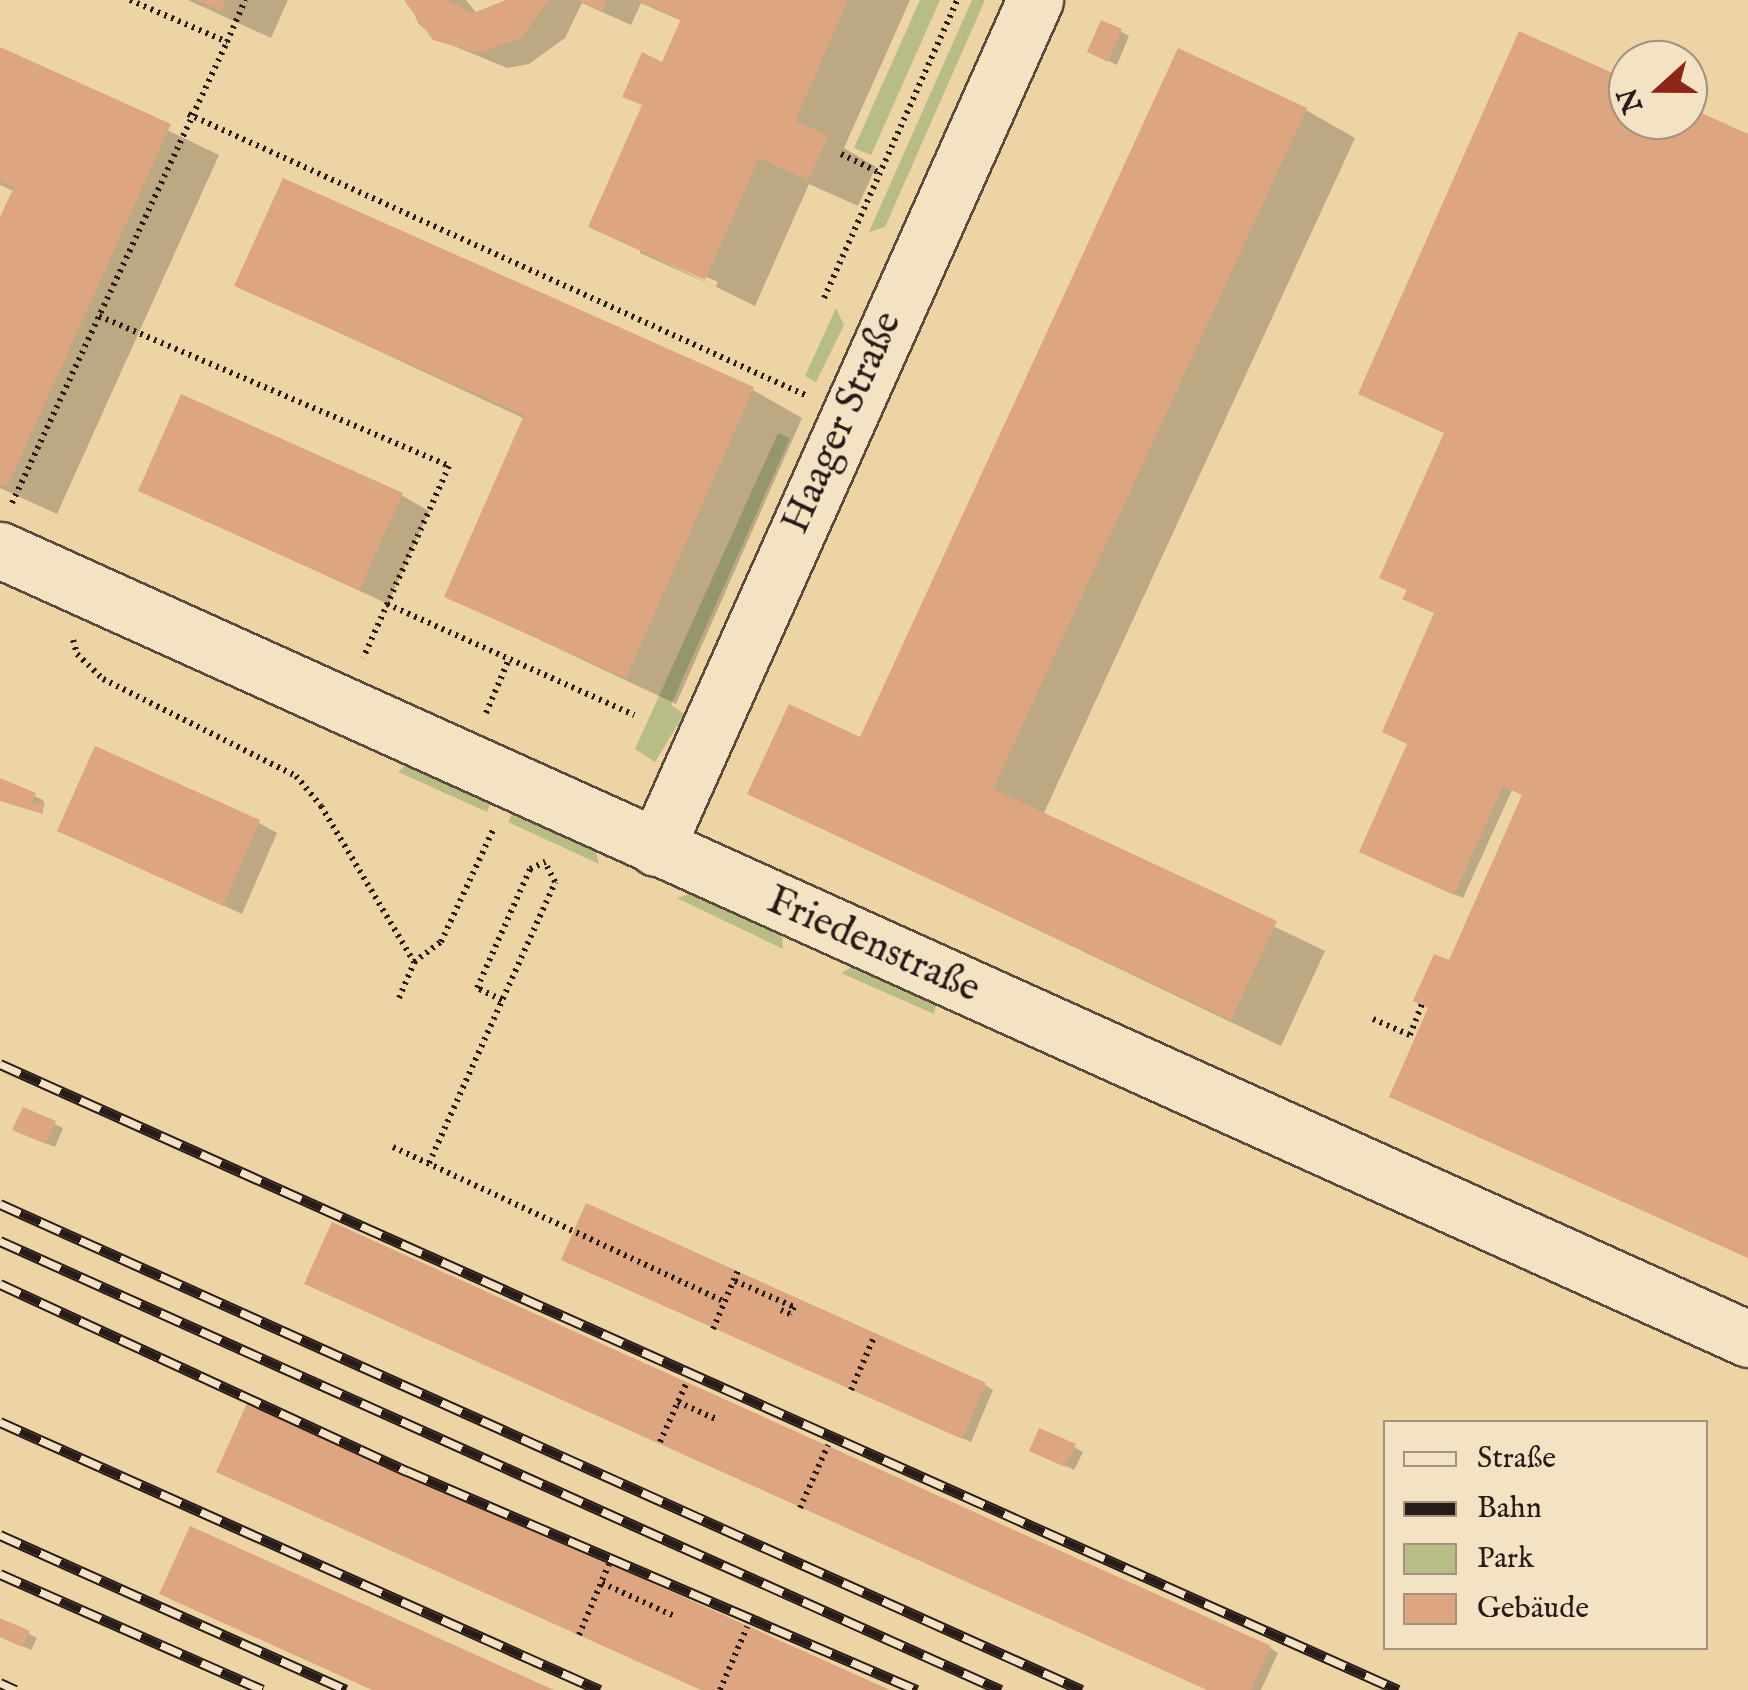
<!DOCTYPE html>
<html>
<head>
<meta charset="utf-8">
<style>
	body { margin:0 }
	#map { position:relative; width:1748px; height:1690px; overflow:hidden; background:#ecd4a5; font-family:"IM FELL English",serif }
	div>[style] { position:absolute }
	.green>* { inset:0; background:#b8bd86 }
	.shadow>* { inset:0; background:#0003 }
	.building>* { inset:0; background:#dea680 }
	.path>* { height:6px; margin-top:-3px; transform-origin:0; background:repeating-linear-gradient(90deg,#281c18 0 2.5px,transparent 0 7.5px) }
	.roads { filter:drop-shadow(2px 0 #594a3b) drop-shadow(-2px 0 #594a3b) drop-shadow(0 2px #594a3b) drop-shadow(0 -2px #594a3b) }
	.minor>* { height:55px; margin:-27.5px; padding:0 27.5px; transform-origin:27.5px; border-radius:27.5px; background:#f3e3c4 }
	.rail>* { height:11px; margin-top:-5.5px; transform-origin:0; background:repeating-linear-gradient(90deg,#f3e3c4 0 22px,#281c18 0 44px); box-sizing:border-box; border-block:2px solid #281c18 }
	span { translate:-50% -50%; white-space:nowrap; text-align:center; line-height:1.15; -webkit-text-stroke:9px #f3e3c4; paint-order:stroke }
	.street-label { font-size:40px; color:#281c18 }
	.legend { position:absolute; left:1383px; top:1420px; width:325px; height:230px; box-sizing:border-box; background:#f3e3c4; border:2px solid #a2937f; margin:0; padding:12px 18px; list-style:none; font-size:30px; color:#281c18 }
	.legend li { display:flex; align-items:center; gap:20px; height:50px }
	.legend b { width:50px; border:2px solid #a2937f }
	.north { position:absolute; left:1608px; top:40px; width:100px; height:100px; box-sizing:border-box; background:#f3e3c4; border:2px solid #a2937f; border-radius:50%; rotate:249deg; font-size:28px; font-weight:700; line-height:40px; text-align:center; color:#281c18 }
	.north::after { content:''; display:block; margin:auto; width:35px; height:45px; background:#8f2418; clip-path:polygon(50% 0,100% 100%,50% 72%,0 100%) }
</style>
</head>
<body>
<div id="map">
	<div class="green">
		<i style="clip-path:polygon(920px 0,940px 0,871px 155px,854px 148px)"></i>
		<i style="clip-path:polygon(972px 0,985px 0,885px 227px,869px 232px)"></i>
		<i style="clip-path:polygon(836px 308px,844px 325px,816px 382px,805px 376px)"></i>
		<i style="clip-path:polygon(778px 433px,790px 438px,671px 705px,684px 714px,655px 762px,635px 749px)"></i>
		<i style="clip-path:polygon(410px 761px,492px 801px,487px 812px,398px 772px)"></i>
		<i style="clip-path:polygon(514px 810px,595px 849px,599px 864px,508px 822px)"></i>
		<i style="clip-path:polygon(694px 893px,782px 936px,783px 949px,677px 898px)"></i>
		<i style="clip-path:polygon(857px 964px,937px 1000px,934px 1014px,841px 973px)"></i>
	</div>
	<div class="shadow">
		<i style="clip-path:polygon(188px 0,288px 0,271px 38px)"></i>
		<i style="clip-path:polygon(evenodd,409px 0,466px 0,477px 14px,510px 0,910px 0,844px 148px,876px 167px,858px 206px,809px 184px,755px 306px,591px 226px,682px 21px,641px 3px,631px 25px,582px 3px,565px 38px,529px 64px,507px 68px,435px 38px,418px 23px,409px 0,640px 248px,718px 282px,716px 287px,640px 253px,640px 248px)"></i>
		<i style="clip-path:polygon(1120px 31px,1129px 36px,1117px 65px,1098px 56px)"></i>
		<i style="clip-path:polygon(0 50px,219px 155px,57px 514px,0 488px,0 223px,14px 191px,0 185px)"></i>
		<i style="clip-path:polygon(1628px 83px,1628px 120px,1688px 120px,1688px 110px,1748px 137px,1748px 1258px,1450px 964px,1525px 796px,1512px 790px,1463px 898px,1370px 856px,1410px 744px,1436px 614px,1406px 598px)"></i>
		<i style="clip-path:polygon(1306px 110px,1355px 138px,1043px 815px,1325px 951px,1281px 1046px,751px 793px,861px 740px)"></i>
		<i style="clip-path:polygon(237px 285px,753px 390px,802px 418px,676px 704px,447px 596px,525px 419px)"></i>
		<i style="clip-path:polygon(141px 490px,401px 495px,429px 511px,388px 604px)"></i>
		<i style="clip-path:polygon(0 781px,43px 800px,45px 807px,0 799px)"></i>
		<i style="clip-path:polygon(259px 823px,277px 833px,242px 914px,60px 830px)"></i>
		<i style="clip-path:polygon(24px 1110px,63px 1128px,55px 1147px,24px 1134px)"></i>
		<i style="clip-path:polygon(573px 1263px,985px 1385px,993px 1390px,971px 1442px)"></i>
		<i style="clip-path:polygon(1074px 1447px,1083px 1452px,1074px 1470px,1041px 1454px)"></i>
		<i style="clip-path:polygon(0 1620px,37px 1638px,31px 1650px,0 1635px)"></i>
		<i style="clip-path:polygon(1270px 1648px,1278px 1653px,1261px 1690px,1210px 1690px)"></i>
	</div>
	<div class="building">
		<i style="clip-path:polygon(196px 0,226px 0,221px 11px)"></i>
		<i style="clip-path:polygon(404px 0,447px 0,473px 13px,506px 0,549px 0,521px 38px,478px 53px,433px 40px)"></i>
		<i style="clip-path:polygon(577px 0,607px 0,602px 11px)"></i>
		<i style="clip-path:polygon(637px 0,848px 0,795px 121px,828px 136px,808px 180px,759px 158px,705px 280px,588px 227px,642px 105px,622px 97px,642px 52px,662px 62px,681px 19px)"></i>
		<i style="clip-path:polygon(1101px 20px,1122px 29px,1108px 62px,1087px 52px)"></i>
		<i style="clip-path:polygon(1519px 31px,1628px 80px,1628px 120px,1688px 120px,1688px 107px,1748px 134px,1748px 1258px,1389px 1097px,1428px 1008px,1413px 1001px,1434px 954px,1449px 960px,1522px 795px,1503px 786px,1454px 895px,1359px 852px,1407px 744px,1382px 732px,1434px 613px,1402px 599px,1407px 590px,1379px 578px,1444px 433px,1358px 394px)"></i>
		<i style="clip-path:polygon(0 47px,171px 124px,7px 487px,0 484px,0 217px,14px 187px,0 181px)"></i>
		<i style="clip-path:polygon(1178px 48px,1307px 108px,993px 789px,1277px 921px,1231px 1020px,747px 794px,789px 704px,860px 737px)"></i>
		<i style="clip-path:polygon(283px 178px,754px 387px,626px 678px,444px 597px,524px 415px,234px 286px)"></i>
		<i style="clip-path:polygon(181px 394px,403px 493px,359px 590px,138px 491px)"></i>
		<i style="clip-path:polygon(95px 746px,260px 820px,223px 906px,57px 831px)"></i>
		<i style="clip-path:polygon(0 778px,36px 793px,32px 803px,43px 803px,43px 814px,0 801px)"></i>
		<i style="clip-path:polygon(23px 1107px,56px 1121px,46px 1144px,12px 1130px)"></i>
		<i style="clip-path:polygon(586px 1203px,986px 1383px,962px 1439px,561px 1260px)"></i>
		<i style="clip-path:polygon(332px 1222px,1271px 1646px,1251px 1690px,1207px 1690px,304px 1284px)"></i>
		<i style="clip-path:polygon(248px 1401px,890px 1690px,701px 1690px,216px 1472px)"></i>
		<i style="clip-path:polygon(1039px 1428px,1076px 1444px,1065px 1467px,1029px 1451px)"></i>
		<i style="clip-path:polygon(190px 1526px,554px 1690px,372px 1690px,159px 1594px)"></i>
		<i style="clip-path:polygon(0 1618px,30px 1631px,22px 1647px,0 1637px)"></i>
	</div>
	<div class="path">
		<i style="left:130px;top:0;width:106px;rotate:23.4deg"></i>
		<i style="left:227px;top:42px;width:46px;rotate:-66.8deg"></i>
		<i style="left:188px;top:114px;width:678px;rotate:24.49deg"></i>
		<i style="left:841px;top:154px;width:43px;rotate:26deg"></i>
		<i style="left:824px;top:298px;width:326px;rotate:-65.9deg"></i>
		<i style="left:99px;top:316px;width:381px;rotate:23.2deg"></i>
		<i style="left:449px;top:466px;width:210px;rotate:114.1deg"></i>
		<i style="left:12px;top:503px;width:509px;rotate:-65deg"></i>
		<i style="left:387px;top:604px;width:271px;rotate:24.2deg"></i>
		<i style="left:73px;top:640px;width:15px;rotate:74deg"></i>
		<i style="left:77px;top:654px;width:36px;rotate:44deg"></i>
		<i style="left:103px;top:679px;width:216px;rotate:26.7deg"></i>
		<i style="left:296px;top:776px;width:39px;rotate:50deg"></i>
		<i style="left:321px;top:806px;width:182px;rotate:59.2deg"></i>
		<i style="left:486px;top:713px;width:59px;rotate:-66.9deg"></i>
		<i style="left:399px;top:998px;width:39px;rotate:-67deg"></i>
		<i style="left:414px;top:962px;width:34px;rotate:-37deg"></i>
		<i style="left:441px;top:942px;width:126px;rotate:-65.1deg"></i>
		<i style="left:502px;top:1000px;width:28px;rotate:-154deg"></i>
		<i style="left:477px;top:988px;width:130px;rotate:-66deg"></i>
		<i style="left:530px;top:869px;width:17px;rotate:-25deg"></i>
		<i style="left:1373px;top:1019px;width:40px;rotate:23.4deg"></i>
		<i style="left:1410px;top:1035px;width:33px;rotate:-69deg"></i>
		<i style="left:393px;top:1147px;width:366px;rotate:25deg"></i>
		<i style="left:429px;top:1163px;width:308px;rotate:-65.8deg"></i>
		<i style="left:555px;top:882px;width:22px;rotate:-117deg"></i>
		<i style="left:735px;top:1281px;width:64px;rotate:23.8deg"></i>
		<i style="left:794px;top:1307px;width:8px;rotate:120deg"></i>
		<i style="left:790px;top:1314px;width:10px;rotate:-156deg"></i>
		<i style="left:713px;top:1329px;width:66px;rotate:-66.9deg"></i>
		<i style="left:851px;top:1390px;width:60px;rotate:-66.4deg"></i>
		<i style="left:678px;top:1402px;width:44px;rotate:24.2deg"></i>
		<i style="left:660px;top:1442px;width:66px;rotate:-65.8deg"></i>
		<i style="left:800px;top:1508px;width:69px;rotate:-66deg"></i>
		<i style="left:602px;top:1583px;width:79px;rotate:24.6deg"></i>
		<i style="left:579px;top:1635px;width:77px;rotate:-67.1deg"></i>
		<i style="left:720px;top:1690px;width:69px;rotate:-66.8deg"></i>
	</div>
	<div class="roads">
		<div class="minor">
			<i style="left:0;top:550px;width:1918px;rotate:24.29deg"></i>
			<i style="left:656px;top:848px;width:929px;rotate:-65.92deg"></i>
		</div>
	</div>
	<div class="rail">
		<i style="left:0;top:1064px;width:1532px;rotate:24.12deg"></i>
		<i style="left:0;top:1204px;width:1186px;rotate:24.19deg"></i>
		<i style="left:0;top:1241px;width:1097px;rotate:24.16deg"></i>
		<i style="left:0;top:1284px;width:448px;rotate:24.7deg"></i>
		<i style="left:407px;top:1471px;width:555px;rotate:23.24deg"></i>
		<i style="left:0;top:1422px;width:657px;rotate:24.07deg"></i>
		<i style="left:0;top:1535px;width:379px;rotate:24.1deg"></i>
		<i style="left:0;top:1574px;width:287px;rotate:23.8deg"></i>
		<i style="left:0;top:1683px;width:17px;rotate:24deg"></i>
	</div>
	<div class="street-label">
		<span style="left:843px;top:423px;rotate:-66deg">Haager Straße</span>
		<span style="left:873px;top:946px;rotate:24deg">Friedenstraße</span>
	</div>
	<ul class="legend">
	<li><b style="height:12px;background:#f3e3c4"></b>Straße</li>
	<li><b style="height:12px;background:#281c18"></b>Bahn</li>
	<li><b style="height:28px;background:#b8bd86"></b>Park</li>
	<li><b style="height:28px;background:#dea680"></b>Gebäude</li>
	</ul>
	<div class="north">N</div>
</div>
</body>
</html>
